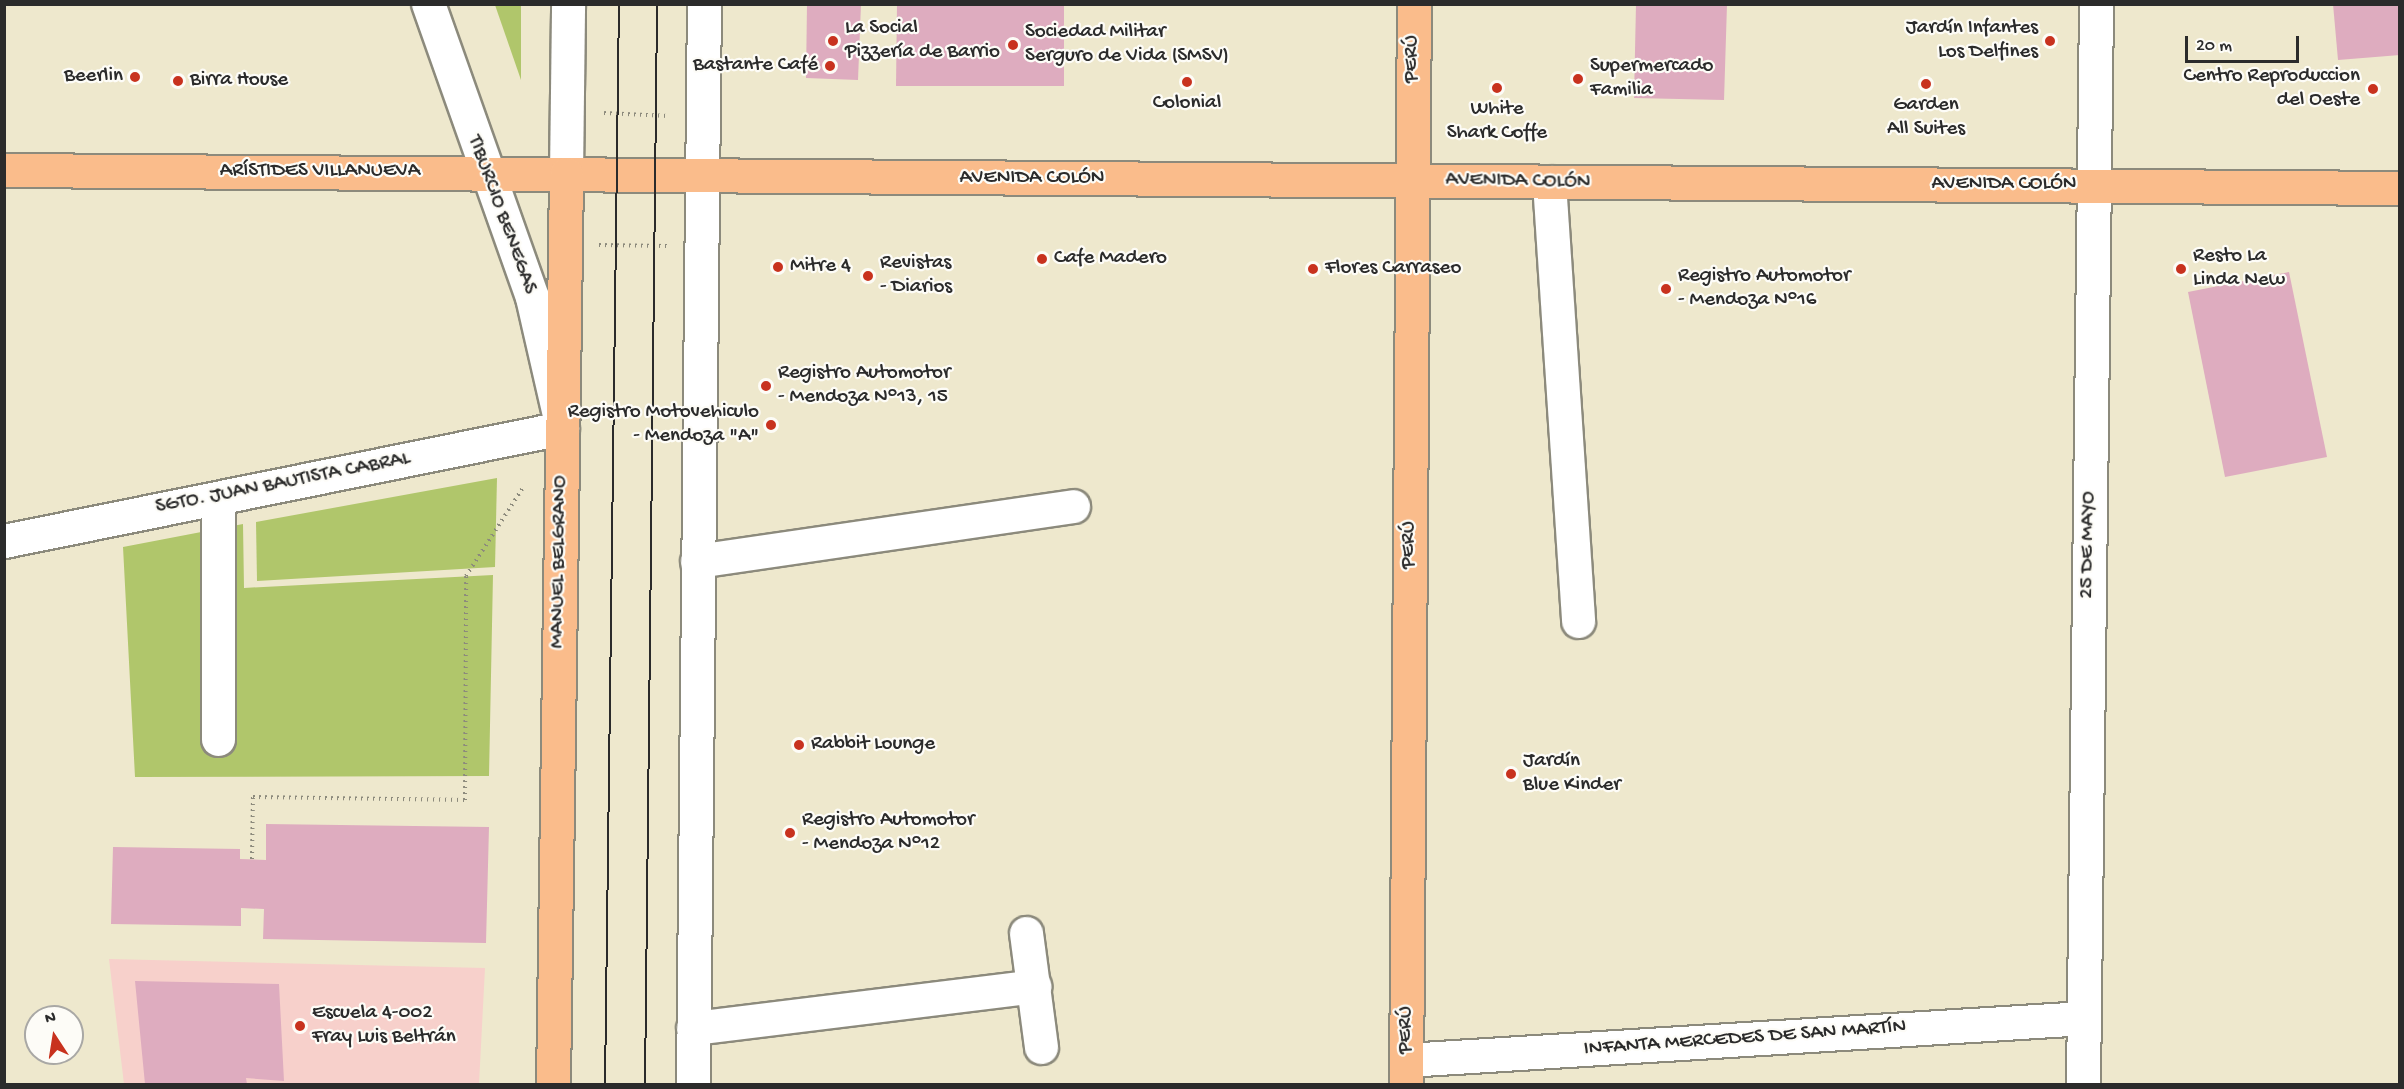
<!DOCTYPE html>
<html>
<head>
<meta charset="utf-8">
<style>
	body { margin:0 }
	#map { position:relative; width:2404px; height:1089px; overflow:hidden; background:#eee8cd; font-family:"Gochi Hand",sans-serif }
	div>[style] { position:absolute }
	.built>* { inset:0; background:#f7d0cb }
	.green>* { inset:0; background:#b0c66b }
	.building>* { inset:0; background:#deacbf }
	.path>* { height:4px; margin-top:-2px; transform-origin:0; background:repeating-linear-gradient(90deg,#8c8a7c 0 1.5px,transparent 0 6px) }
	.roads { filter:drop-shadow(2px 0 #8c8a7c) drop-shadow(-2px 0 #8c8a7c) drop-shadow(0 2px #8c8a7c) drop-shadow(0 -2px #8c8a7c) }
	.minor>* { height:33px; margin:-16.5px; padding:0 16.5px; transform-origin:16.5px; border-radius:16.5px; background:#fff }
	.major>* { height:33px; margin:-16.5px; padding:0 16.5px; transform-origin:16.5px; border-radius:16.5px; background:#fabc8b }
	.tram>* { height:1.5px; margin:-0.75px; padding:0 0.75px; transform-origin:0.75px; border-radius:0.75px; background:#2b2b2b }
	.dots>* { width:16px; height:16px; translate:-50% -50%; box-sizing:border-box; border:3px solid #fdfcf7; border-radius:50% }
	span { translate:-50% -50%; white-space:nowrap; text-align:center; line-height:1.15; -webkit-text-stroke:4.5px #fdfcf7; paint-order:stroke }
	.poi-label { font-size:21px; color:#2b2b2b }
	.left { translate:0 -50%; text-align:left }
	.right { translate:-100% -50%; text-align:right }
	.street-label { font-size:21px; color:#2b2b2b }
	.frame { position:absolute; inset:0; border:6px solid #2b2b2b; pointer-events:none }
	.north { position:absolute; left:24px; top:1005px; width:60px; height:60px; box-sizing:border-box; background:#fdfcf7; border:2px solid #a9a8a5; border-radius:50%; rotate:348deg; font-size:16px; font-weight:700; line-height:24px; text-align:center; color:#2b2b2b }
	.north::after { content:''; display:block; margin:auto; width:21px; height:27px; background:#c8321e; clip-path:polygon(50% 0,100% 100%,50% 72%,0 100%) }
	.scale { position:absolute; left:2185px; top:36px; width:114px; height:27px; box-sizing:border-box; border:3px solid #2b2b2b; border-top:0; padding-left:8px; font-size:18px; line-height:21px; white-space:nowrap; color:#2b2b2b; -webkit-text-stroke:4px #fdfcf7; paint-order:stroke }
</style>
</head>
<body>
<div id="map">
	<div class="built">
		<i style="clip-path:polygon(109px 959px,485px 968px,479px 1084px,124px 1084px)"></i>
	</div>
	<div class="green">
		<i style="clip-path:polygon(495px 5px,521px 5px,521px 80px)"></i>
		<i style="clip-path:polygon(497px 478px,495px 567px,257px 581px,256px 522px)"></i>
		<i style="clip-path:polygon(243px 524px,244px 588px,493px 575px,489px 776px,135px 777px,123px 547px)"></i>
	</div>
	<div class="building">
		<i style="clip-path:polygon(807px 4px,861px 4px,858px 80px,806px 78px)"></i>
		<i style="clip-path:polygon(897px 4px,1064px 4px,1064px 86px,896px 86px)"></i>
		<i style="clip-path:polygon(1636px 4px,1727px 5px,1724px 100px,1634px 98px)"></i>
		<i style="clip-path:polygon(2333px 4px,2400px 4px,2400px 55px,2338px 60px)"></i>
		<i style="clip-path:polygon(2289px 272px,2327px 457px,2225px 477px,2188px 292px)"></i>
		<i style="clip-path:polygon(266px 824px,489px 827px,486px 943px,263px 939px,264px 909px,241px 908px,241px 926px,111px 924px,113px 847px,240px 849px,240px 859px,266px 860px)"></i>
		<i style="clip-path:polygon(135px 981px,279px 984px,284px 1081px,246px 1078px,247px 1084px,145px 1084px)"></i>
	</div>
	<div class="path">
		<i style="left:604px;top:113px;width:64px;rotate:2.7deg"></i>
		<i style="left:599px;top:245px;width:68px;rotate:0.8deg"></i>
		<i style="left:252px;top:859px;width:62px;rotate:-89.1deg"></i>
		<i style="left:253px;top:797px;width:212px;rotate:0.8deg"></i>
		<i style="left:465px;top:800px;width:224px;rotate:-89.7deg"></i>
		<i style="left:466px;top:576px;width:107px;rotate:-57.2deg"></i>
	</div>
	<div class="roads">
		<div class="minor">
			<i style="left:566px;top:174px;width:170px;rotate:-89.3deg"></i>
			<i style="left:1549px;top:182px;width:440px;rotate:86.2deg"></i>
			<i style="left:218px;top:498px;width:241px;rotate:90deg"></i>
			<i style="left:4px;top:541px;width:569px;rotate:-11.45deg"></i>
			<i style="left:562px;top:428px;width:134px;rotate:-102.9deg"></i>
			<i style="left:532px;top:297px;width:311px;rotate:-109.5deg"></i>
			<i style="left:697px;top:561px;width:380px;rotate:-8.3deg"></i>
			<i style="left:1026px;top:933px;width:115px;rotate:82.5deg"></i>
			<i style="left:693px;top:1028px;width:344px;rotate:-7deg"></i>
			<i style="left:1406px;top:1060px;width:679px;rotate:-3.54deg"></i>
			<i style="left:693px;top:1084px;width:1080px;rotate:-89.42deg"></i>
			<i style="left:2083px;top:1084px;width:1080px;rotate:-89.31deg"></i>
		</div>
		<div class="major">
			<i style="left:4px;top:170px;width:2396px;rotate:0.43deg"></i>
			<i style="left:553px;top:1084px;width:910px;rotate:-89.18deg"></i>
			<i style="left:1406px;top:1084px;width:1080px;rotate:-89.58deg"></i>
		</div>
	</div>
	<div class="tram">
		<i style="left:605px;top:1084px;width:1080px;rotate:-89.26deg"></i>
		<i style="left:645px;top:1084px;width:1080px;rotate:-89.36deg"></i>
	</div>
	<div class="dots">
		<i style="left:833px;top:41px;background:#c8321e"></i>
		<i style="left:2050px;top:41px;background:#c8321e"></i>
		<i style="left:1013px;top:45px;background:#c8321e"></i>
		<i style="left:830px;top:66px;background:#c8321e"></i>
		<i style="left:135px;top:77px;background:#c8321e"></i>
		<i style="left:1578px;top:79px;background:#c8321e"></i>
		<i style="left:178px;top:81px;background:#c8321e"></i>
		<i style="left:1187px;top:82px;background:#c8321e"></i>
		<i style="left:1926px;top:84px;background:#c8321e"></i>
		<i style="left:1497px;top:88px;background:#c8321e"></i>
		<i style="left:2373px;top:89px;background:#c8321e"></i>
		<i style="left:1042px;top:259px;background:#c8321e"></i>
		<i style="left:778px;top:267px;background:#c8321e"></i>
		<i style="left:1313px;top:269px;background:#c8321e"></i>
		<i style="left:2181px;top:269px;background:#c8321e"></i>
		<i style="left:868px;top:276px;background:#c8321e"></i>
		<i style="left:1666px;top:289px;background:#c8321e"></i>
		<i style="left:766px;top:386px;background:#c8321e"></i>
		<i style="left:771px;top:425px;background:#c8321e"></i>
		<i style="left:799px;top:745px;background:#c8321e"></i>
		<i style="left:1511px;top:774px;background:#c8321e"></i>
		<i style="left:790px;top:833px;background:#c8321e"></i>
		<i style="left:300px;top:1026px;background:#c8321e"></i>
	</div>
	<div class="poi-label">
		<span class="left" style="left:845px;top:41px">La Social<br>Pizzería de Barrio</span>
		<span class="right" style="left:2038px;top:41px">Jardín Infantes<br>Los Delfines</span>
		<span class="left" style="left:1025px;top:45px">Sociedad Militar<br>Serguro de Vida (SMSV)</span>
		<span class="right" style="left:818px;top:66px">Bastante Café</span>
		<span class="left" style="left:1590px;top:79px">Supermercado<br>Familia</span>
		<span class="right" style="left:123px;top:77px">Beerlin</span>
		<span class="right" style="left:2360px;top:89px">Centro Reproduccion<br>del Oeste</span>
		<span class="left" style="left:190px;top:81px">Birra House</span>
		<span style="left:1187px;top:104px">Colonial</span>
		<span style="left:1926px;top:118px">Garden<br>All Suites</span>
		<span style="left:1497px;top:122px">White<br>Shark Coffe</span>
		<span class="left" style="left:2193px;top:269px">Resto La<br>Linda New</span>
		<span class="left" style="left:1054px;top:259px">Cafe Madero</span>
		<span class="left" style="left:880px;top:276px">Revistas<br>- Diarios</span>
		<span class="left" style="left:790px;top:267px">Mitre 4</span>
		<span class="left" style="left:1325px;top:269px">Flores Carraseo</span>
		<span class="left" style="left:1678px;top:289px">Registro Automotor<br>- Mendoza N°16</span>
		<span class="left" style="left:778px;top:386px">Registro Automotor<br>- Mendoza N°13, 15</span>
		<span class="right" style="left:759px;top:425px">Registro Motovehiculo<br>- Mendoza "A"</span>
		<span class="left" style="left:811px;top:745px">Rabbit Lounge</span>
		<span class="left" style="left:1523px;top:774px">Jardín<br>Blue Kinder</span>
		<span class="left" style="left:802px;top:833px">Registro Automotor<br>- Mendoza N°12</span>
		<span class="left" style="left:312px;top:1026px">Escuela 4-002<br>Fray Luis Beltrán</span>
	</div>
	<div class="street-label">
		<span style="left:1413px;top:59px;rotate:-90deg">PERÚ</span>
		<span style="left:320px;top:172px">ARÍSTIDES VILLANUEVA</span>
		<span style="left:1032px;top:179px">AVENIDA COLÓN</span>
		<span style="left:1518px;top:182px;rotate:1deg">AVENIDA COLÓN</span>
		<span style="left:2004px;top:185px">AVENIDA COLÓN</span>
		<span style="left:501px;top:215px;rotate:70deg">TIBURCIO BENEGAS</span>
		<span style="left:283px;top:484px;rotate:-11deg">SGTO. JUAN BAUTISTA CABRAL</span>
		<span style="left:1410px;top:545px;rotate:-90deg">PERÚ</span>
		<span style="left:2089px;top:545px;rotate:-89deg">25 DE MAYO</span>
		<span style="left:560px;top:562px;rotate:-89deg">MANUEL BELGRANO</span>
		<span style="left:1407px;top:1030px;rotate:-90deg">PERÚ</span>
		<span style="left:1745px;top:1039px;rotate:-4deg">INFANTA MERCEDES DE SAN MARTÍN</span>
	</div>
	<div class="frame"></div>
	<div class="north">N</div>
	<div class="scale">20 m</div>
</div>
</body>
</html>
